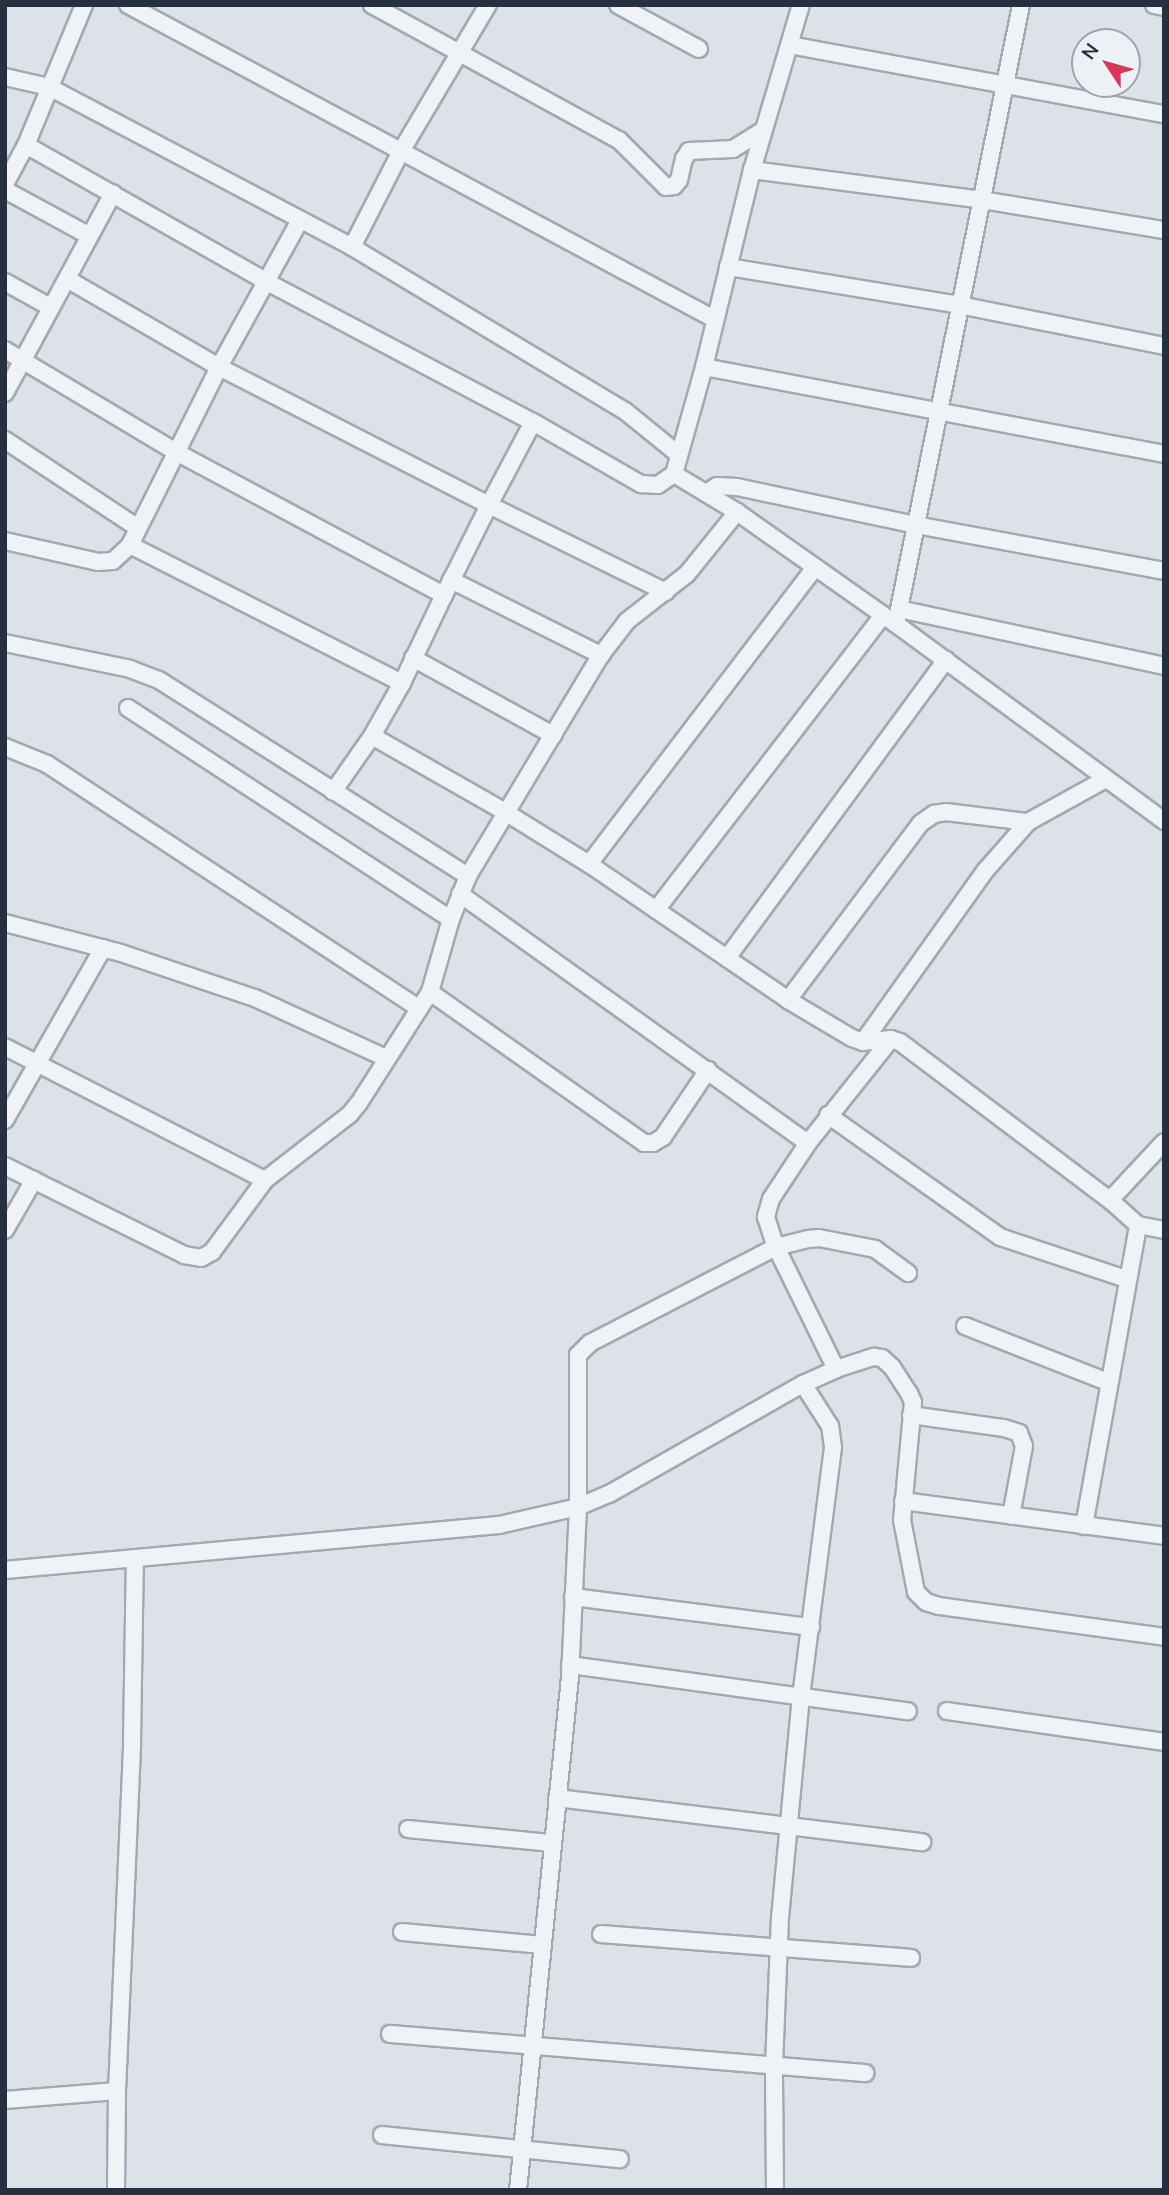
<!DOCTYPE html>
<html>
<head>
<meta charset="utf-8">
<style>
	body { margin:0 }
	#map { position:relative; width:1169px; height:2195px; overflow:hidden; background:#dde2e8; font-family:"Nunito Sans",sans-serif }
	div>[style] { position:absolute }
	.roads { filter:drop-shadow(2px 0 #a2a9b2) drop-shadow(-2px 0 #a2a9b2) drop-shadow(0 2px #a2a9b2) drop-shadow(0 -2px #a2a9b2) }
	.minor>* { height:16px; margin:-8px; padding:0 8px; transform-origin:8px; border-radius:8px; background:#f0f3f6 }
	span { translate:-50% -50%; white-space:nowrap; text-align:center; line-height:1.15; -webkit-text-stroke:6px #edf1f6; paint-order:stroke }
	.frame { position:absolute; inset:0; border:7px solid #263040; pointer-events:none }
	.north { position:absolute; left:1071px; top:28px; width:70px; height:70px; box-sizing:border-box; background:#edf1f6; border:2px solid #9da4ad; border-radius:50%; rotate:306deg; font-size:19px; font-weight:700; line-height:28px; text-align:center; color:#263040 }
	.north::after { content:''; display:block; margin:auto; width:24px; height:32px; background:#d63957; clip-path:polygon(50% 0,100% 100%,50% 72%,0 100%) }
</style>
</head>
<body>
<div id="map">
	<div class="roads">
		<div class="minor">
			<i style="left:128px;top:5px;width:665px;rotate:28.18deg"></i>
			<i style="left:372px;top:5px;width:281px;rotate:28.7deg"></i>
			<i style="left:619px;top:140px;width:66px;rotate:45deg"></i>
			<i style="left:666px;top:187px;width:8px;rotate:-7deg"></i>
			<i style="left:674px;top:186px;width:8px;rotate:-50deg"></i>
			<i style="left:679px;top:180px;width:22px;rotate:-77deg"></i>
			<i style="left:684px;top:159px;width:9px;rotate:-58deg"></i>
			<i style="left:689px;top:151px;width:44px;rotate:-2.6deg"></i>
			<i style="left:733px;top:149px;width:36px;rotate:-32deg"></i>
			<i style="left:618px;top:5px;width:92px;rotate:28.5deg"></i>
			<i style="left:1154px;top:5px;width:10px;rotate:11deg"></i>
			<i style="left:790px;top:45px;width:380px;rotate:10.5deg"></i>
			<i style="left:5px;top:77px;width:45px;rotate:12.8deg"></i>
			<i style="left:49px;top:87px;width:343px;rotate:27.8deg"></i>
			<i style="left:352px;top:247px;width:318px;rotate:31deg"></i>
			<i style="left:625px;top:411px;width:68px;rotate:39.1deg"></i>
			<i style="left:26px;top:145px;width:277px;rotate:29.6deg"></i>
			<i style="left:267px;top:282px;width:301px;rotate:27.8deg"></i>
			<i style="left:533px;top:422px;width:94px;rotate:117.9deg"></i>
			<i style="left:489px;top:505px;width:197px;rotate:26.2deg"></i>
			<i style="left:752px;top:170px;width:232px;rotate:7.4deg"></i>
			<i style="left:982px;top:200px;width:184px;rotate:9.4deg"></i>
			<i style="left:5px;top:184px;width:44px;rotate:-61.7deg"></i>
			<i style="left:26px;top:145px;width:152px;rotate:-67.5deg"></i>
			<i style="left:5px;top:190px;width:94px;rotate:28.5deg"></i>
			<i style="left:352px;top:247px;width:106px;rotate:-62.9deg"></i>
			<i style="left:400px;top:153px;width:172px;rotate:-59.3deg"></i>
			<i style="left:728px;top:267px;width:234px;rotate:9.3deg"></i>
			<i style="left:959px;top:305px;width:209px;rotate:11.3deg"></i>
			<i style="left:67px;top:279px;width:176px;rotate:30.1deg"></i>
			<i style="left:219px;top:367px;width:303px;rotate:27.1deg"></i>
			<i style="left:489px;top:505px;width:101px;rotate:116.6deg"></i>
			<i style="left:5px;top:282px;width:51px;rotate:29.1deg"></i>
			<i style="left:5px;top:350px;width:199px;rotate:30.8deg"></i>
			<i style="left:176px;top:452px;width:304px;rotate:28.1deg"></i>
			<i style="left:444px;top:595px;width:98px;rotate:115.5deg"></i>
			<i style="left:402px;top:683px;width:61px;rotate:119.5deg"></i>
			<i style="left:372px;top:736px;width:68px;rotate:124.9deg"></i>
			<i style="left:704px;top:367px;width:468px;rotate:10.7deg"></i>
			<i style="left:5px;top:393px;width:227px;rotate:-61.6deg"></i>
			<i style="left:533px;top:422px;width:125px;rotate:29.9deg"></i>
			<i style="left:641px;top:484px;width:17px;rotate:3deg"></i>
			<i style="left:658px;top:485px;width:19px;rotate:-35deg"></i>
			<i style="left:674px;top:474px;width:111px;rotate:-74.3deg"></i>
			<i style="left:704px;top:367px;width:203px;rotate:-76.3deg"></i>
			<i style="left:752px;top:170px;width:172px;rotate:-73.5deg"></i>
			<i style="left:5px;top:440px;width:159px;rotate:33.5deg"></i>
			<i style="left:674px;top:474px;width:74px;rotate:31.1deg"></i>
			<i style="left:737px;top:512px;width:194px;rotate:35.2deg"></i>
			<i style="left:896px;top:624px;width:333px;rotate:36.3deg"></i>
			<i style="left:706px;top:493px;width:13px;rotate:-32deg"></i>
			<i style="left:717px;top:486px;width:20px;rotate:3deg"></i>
			<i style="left:737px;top:487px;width:183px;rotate:12deg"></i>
			<i style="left:916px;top:525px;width:252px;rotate:10.5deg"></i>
			<i style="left:5px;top:541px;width:95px;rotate:12.7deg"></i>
			<i style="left:98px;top:562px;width:15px;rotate:-4deg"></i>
			<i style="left:113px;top:561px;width:23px;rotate:-43deg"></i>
			<i style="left:130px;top:545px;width:199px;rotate:-63.4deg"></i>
			<i style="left:219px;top:367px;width:168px;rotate:-61.1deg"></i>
			<i style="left:130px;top:545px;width:305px;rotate:26.9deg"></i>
			<i style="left:451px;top:580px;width:168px;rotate:26.6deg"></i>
			<i style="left:899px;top:609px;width:271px;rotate:12.1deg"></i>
			<i style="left:896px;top:624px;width:631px;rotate:-78.58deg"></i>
			<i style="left:5px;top:643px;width:128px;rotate:11.7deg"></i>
			<i style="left:130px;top:669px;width:31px;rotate:21deg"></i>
			<i style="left:159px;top:680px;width:366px;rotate:32.4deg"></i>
			<i style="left:413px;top:658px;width:160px;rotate:28.8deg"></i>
			<i style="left:128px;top:708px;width:386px;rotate:33.2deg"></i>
			<i style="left:372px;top:736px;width:153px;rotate:29.7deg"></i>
			<i style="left:505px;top:812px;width:99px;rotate:31.8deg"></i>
			<i style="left:589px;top:864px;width:241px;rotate:34.3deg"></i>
			<i style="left:788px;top:1000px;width:74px;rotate:30.7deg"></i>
			<i style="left:852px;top:1038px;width:12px;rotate:20deg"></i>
			<i style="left:863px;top:1042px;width:28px;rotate:-6deg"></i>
			<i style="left:891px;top:1039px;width:9px;rotate:18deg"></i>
			<i style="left:900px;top:1042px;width:263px;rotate:37deg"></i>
			<i style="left:1110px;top:1200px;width:38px;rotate:42deg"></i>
			<i style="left:1138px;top:1225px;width:26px;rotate:11deg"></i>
			<i style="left:5px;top:747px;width:45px;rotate:22deg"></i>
			<i style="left:47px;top:764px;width:445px;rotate:33.3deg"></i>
			<i style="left:589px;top:864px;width:373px;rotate:-52.7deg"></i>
			<i style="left:460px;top:894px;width:428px;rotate:35.6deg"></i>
			<i style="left:808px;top:1143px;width:133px;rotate:-51.4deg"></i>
			<i style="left:656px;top:910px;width:372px;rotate:-52.4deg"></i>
			<i style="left:5px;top:923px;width:120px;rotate:14.5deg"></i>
			<i style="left:121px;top:953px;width:141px;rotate:18.6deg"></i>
			<i style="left:255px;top:998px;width:144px;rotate:24.6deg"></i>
			<i style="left:727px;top:958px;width:370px;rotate:-53.7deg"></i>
			<i style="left:430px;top:992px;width:262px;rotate:35.2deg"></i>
			<i style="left:644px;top:1143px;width:9px"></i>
			<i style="left:653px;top:1143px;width:12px;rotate:-31deg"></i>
			<i style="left:663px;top:1137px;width:81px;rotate:-56.1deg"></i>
			<i style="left:788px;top:1000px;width:221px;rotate:-53.1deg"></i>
			<i style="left:921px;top:823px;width:16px;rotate:-35deg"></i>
			<i style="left:934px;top:814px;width:12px;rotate:-9deg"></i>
			<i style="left:946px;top:812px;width:83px;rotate:7deg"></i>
			<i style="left:863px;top:1042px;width:210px;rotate:-54.5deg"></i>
			<i style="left:985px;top:871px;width:65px;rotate:-48.7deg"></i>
			<i style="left:1028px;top:822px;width:89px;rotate:-28.9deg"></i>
			<i style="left:5px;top:1047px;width:292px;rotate:27.1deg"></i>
			<i style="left:828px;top:1115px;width:211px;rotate:35.3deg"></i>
			<i style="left:1000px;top:1237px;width:133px;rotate:18.4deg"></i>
			<i style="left:5px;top:1120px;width:198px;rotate:-60.3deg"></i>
			<i style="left:808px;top:1143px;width:67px;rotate:123.5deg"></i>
			<i style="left:771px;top:1199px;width:19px;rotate:106deg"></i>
			<i style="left:766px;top:1217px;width:32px;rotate:72deg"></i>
			<i style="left:776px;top:1247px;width:136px;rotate:63.8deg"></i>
			<i style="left:836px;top:1369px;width:40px;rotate:-18deg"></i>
			<i style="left:874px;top:1357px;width:8px;rotate:7deg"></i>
			<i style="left:882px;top:1358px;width:13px;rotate:42deg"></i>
			<i style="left:892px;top:1367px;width:31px;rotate:57deg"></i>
			<i style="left:909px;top:1393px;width:10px;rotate:66deg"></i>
			<i style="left:913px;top:1402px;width:119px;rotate:95.3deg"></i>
			<i style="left:902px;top:1520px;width:73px;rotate:79deg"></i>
			<i style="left:916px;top:1592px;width:14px;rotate:45deg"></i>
			<i style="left:926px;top:1602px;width:14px;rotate:17deg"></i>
			<i style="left:939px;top:1606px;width:227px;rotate:7.8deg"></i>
			<i style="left:5px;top:1166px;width:200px;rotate:26.4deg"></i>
			<i style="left:184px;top:1255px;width:17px;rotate:10deg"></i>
			<i style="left:201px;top:1258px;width:13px;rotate:-29deg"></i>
			<i style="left:212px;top:1252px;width:89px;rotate:-53.6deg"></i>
			<i style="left:265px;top:1180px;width:108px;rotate:-37.8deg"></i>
			<i style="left:350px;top:1114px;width:14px;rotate:-51deg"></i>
			<i style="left:359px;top:1103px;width:132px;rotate:-57.4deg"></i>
			<i style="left:430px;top:992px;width:76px;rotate:-74deg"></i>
			<i style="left:451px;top:919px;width:46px;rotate:-68.4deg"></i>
			<i style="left:468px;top:876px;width:258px;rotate:-59deg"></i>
			<i style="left:601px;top:655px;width:43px;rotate:-52.6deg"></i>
			<i style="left:627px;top:621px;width:76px;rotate:-38.1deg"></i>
			<i style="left:687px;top:574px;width:80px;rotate:-51.1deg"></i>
			<i style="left:1110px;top:1200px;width:79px;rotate:-47deg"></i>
			<i style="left:5px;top:1230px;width:58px;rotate:-59.9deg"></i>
			<i style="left:965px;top:1326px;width:154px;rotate:21.4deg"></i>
			<i style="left:911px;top:1415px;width:94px;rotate:8deg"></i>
			<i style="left:1004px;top:1428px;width:16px;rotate:18deg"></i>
			<i style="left:1019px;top:1433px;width:14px;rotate:69deg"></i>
			<i style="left:1024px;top:1446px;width:71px;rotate:100.5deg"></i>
			<i style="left:903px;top:1501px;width:263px;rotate:7.6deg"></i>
			<i style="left:1084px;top:1526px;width:306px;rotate:-79.8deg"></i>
			<i style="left:5px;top:1570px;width:496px;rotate:-5.2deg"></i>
			<i style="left:499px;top:1525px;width:81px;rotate:-12.8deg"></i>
			<i style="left:578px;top:1507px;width:34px;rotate:-23deg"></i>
			<i style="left:609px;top:1494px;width:223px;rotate:-29.6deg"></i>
			<i style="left:803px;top:1384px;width:36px;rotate:-24deg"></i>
			<i style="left:573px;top:1597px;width:240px;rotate:7.2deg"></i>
			<i style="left:570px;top:1665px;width:341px;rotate:7.8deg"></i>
			<i style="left:947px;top:1711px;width:219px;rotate:8.1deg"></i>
			<i style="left:557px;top:1798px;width:368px;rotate:6.9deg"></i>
			<i style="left:408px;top:1829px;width:145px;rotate:5.6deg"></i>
			<i style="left:402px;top:1932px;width:141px;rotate:5.3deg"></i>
			<i style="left:601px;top:1934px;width:311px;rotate:4.4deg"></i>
			<i style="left:390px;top:2034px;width:477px;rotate:4.7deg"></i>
			<i style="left:5px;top:2100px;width:112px;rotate:-4.6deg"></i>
			<i style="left:382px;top:2135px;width:239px;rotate:5.8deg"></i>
			<i style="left:116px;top:2190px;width:99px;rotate:-89.4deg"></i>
			<i style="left:117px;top:2091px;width:349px;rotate:-87.5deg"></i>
			<i style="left:132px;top:1742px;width:184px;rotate:-89.1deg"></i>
			<i style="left:518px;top:2190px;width:516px;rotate:-84.21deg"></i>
			<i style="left:570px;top:1677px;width:170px;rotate:-87.3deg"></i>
			<i style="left:578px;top:1507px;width:152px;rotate:-90deg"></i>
			<i style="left:578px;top:1355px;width:17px;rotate:-45deg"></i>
			<i style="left:590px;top:1343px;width:209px;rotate:-27.3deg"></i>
			<i style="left:776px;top:1247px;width:34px;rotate:-14deg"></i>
			<i style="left:809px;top:1239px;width:10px;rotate:-6deg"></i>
			<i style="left:819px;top:1238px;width:57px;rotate:11.1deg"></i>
			<i style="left:875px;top:1249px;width:41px;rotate:36deg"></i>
			<i style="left:775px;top:2190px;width:124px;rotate:-90.5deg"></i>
			<i style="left:774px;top:2066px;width:148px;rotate:-87.7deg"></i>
			<i style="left:780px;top:1918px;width:222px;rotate:-84.6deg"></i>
			<i style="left:801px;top:1697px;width:252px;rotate:-82.7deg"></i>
			<i style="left:833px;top:1447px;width:21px;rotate:-98deg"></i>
			<i style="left:830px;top:1426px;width:50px;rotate:-122.7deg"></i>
		</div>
	</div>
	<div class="frame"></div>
	<div class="north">N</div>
</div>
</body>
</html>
